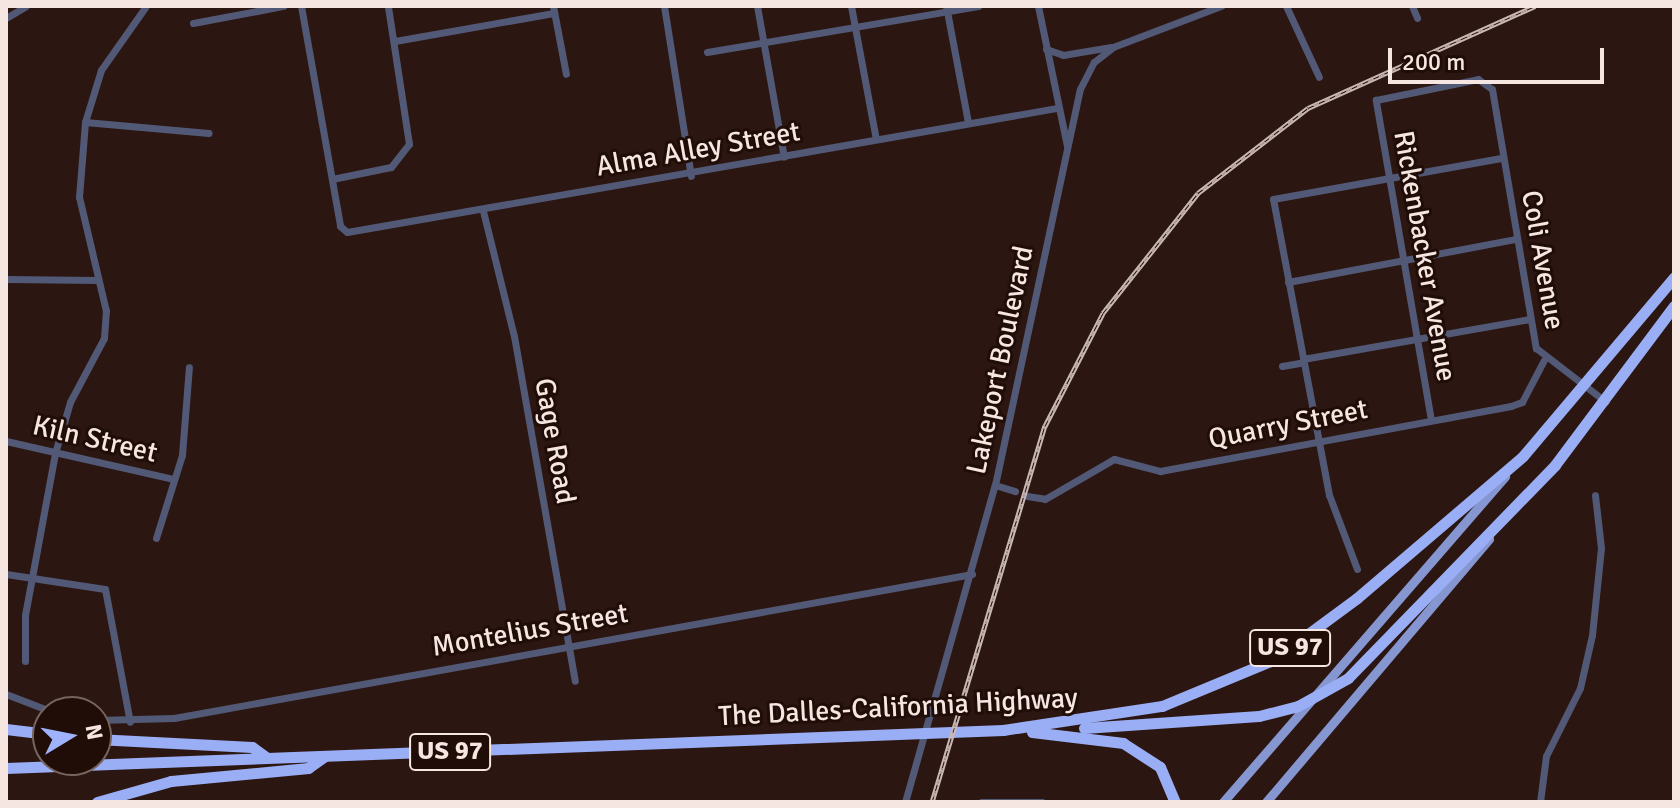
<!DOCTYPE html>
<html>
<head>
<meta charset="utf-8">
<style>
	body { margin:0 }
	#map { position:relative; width:1680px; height:808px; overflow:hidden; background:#2c1611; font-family:Signika,sans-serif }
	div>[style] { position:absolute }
	.minor>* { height:7px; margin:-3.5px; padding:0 3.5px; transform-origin:3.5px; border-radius:3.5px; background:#515976 }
	.major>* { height:9px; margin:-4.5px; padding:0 4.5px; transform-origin:4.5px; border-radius:4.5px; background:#8596d1 }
	.highway>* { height:11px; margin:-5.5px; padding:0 5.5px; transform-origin:5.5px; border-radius:5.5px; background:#9aaef5 }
	.rail>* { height:5px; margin-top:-2.5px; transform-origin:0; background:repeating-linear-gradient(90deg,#210d08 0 6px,#c9b8b4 0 12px); box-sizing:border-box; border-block:2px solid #c9b8b4 }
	span { translate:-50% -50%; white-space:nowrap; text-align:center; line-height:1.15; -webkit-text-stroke:6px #210d08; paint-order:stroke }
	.shield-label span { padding:2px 6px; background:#210d08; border:2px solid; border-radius:6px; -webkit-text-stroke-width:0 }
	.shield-label { font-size:26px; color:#f6e6e2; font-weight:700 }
	.street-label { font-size:28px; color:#f6e6e2 }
	.frame { position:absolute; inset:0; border:8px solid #f6e6e2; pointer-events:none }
	.north { position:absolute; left:32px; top:696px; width:80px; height:80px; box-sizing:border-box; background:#210d08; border:2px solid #76645f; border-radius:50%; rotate:80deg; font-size:22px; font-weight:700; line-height:32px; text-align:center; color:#f6e6e2 }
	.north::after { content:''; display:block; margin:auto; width:28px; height:36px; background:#9fb3fd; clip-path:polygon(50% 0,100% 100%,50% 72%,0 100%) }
	.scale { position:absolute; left:1388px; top:48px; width:216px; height:36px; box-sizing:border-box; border:4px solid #f6e6e2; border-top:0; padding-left:10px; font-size:24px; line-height:28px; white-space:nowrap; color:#f6e6e2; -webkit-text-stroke:6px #210d08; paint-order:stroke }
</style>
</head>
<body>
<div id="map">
	<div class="minor">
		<i style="left:301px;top:6px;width:223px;rotate:79.9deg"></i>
		<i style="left:340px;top:226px;width:9px;rotate:41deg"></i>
		<i style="left:347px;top:232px;width:721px;rotate:-9.91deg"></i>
		<i style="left:553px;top:6px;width:69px;rotate:79.2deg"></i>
		<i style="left:664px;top:6px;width:172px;rotate:81deg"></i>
		<i style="left:757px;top:6px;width:153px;rotate:79.9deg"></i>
		<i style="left:851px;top:6px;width:135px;rotate:79.4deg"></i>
		<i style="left:946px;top:6px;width:118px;rotate:79.3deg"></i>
		<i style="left:1038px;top:6px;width:143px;rotate:78.3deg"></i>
		<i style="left:1286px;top:6px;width:78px;rotate:65.1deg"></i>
		<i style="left:1412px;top:6px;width:13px;rotate:67deg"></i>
		<i style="left:6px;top:18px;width:23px;rotate:-31deg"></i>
		<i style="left:193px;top:23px;width:92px;rotate:-10.7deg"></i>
		<i style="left:395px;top:41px;width:161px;rotate:-10deg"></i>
		<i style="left:1046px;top:49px;width:18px;rotate:19deg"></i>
		<i style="left:1063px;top:55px;width:49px;rotate:-9.5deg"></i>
		<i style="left:707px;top:52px;width:275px;rotate:-9.6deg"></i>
		<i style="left:85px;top:122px;width:124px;rotate:5.1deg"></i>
		<i style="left:332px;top:179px;width:60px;rotate:-11.5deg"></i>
		<i style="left:391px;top:167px;width:29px;rotate:-52deg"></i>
		<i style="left:409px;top:144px;width:140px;rotate:-98.7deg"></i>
		<i style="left:483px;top:211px;width:129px;rotate:76.1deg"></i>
		<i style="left:514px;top:336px;width:350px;rotate:80deg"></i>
		<i style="left:6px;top:279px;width:91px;rotate:0.6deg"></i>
		<i style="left:1288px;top:282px;width:232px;rotate:-10.7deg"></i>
		<i style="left:1303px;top:359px;width:230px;rotate:-10deg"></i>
		<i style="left:1282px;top:366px;width:22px;rotate:-10deg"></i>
		<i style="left:1431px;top:420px;width:325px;rotate:-99.8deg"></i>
		<i style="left:1376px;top:100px;width:104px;rotate:-11.6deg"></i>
		<i style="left:1478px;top:79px;width:17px;rotate:36deg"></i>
		<i style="left:1492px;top:89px;width:263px;rotate:80.4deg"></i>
		<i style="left:1536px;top:348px;width:88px;rotate:37.6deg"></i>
		<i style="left:6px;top:441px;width:171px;rotate:12.8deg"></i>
		<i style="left:995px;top:485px;width:21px;rotate:17deg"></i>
		<i style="left:1027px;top:496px;width:18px;rotate:9deg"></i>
		<i style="left:1045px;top:499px;width:80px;rotate:-30.1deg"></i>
		<i style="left:1114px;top:459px;width:48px;rotate:14.6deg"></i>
		<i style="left:1160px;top:471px;width:357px;rotate:-10.5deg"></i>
		<i style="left:1511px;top:406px;width:12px;rotate:-20deg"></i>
		<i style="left:1522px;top:402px;width:47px;rotate:-62.4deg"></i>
		<i style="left:156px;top:538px;width:87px;rotate:-72.6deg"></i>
		<i style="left:182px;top:455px;width:88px;rotate:-85.5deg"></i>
		<i style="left:1357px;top:569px;width:79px;rotate:-110.7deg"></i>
		<i style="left:1329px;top:495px;width:301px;rotate:-100.7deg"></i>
		<i style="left:1273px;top:199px;width:233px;rotate:-10.2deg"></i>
		<i style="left:6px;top:574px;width:100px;rotate:8.6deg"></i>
		<i style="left:105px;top:589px;width:135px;rotate:79.4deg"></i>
		<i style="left:25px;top:661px;width:46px;rotate:-90deg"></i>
		<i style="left:25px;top:615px;width:165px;rotate:-79.5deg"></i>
		<i style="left:55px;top:453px;width:53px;rotate:-73.6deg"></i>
		<i style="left:70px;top:402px;width:72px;rotate:-62deg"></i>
		<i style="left:104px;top:338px;width:27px;rotate:-86deg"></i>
		<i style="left:106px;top:311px;width:117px;rotate:-103.3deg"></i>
		<i style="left:79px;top:197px;width:75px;rotate:-85.4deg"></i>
		<i style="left:85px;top:122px;width:54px;rotate:-72.9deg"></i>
		<i style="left:101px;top:70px;width:78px;rotate:-54.9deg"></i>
		<i style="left:6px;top:694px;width:50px;rotate:21deg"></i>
		<i style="left:96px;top:720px;width:78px;rotate:-1.5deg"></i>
		<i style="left:174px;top:718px;width:811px;rotate:-10.23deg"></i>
		<i style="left:905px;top:802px;width:330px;rotate:-74.2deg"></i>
		<i style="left:995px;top:485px;width:405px;rotate:-77.9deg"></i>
		<i style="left:1080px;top:89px;width:30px;rotate:-63deg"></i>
		<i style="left:1094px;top:62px;width:24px;rotate:-38deg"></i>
		<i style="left:1113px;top:47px;width:116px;rotate:-20.8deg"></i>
		<i style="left:981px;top:802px;width:61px"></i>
		<i style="left:1540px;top:802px;width:46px;rotate:-82.6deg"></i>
		<i style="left:1546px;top:756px;width:76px;rotate:-63.4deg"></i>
		<i style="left:1580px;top:688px;width:54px;rotate:-77.2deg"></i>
		<i style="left:1592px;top:635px;width:87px;rotate:-84.1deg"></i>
		<i style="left:1601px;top:548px;width:53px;rotate:-96.5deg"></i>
	</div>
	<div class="major">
		<i style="left:1223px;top:802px;width:431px;rotate:-49.1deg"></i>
		<i style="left:1266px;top:802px;width:345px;rotate:-49.7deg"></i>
	</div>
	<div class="highway">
		<i style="left:1084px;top:728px;width:175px;rotate:-3.9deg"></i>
		<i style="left:1259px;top:716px;width:40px;rotate:-14.4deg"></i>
		<i style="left:1298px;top:706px;width:57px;rotate:-29.2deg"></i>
		<i style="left:1348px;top:678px;width:297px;rotate:-45.8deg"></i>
		<i style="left:1555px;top:465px;width:199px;rotate:-53.2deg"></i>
		<i style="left:6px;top:729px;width:42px;rotate:6.8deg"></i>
		<i style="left:1032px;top:732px;width:92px;rotate:6.9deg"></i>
		<i style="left:1123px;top:743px;width:44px;rotate:33deg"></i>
		<i style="left:1160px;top:767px;width:38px;rotate:67deg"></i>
		<i style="left:96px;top:739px;width:156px;rotate:2.9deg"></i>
		<i style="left:252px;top:747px;width:17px;rotate:36deg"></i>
		<i style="left:6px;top:768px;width:998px;rotate:-2.18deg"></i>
		<i style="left:1003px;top:730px;width:161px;rotate:-8.6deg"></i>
		<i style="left:1162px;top:706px;width:120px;rotate:-22.5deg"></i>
		<i style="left:1273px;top:660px;width:104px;rotate:-36.4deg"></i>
		<i style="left:1357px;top:598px;width:218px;rotate:-40.5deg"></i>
		<i style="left:1523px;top:456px;width:234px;rotate:-49.8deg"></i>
		<i style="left:97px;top:802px;width:77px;rotate:-15.8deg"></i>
		<i style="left:171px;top:781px;width:138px;rotate:-5.4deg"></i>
		<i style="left:308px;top:768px;width:19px;rotate:-35deg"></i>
	</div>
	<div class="rail">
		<i style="left:932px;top:802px;width:393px;rotate:-73.3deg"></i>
		<i style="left:1045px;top:426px;width:127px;rotate:-62.8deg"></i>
		<i style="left:1103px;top:313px;width:153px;rotate:-51.6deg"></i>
		<i style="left:1198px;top:193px;width:139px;rotate:-37.7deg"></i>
		<i style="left:1308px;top:108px;width:249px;rotate:-24.2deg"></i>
	</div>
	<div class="shield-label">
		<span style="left:1290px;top:648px">US 97</span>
		<span style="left:450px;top:752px">US 97</span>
	</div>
	<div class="street-label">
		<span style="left:698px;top:149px;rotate:-10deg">Alma Alley Street</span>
		<span style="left:1425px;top:256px;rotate:80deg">Rickenbacker Avenue</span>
		<span style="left:1543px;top:260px;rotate:80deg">Coli Avenue</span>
		<span style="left:1000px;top:360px;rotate:-78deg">Lakeport Boulevard</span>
		<span style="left:1288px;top:424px;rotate:-11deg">Quarry Street</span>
		<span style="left:95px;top:439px;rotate:13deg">Kiln Street</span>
		<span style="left:555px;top:441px;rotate:80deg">Gage Road</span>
		<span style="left:530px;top:630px;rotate:-10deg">Montelius Street</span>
		<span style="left:898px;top:707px;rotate:-3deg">The Dalles-California Highway</span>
	</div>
	<div class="frame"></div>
	<div class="north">N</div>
	<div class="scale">200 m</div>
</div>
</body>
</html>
